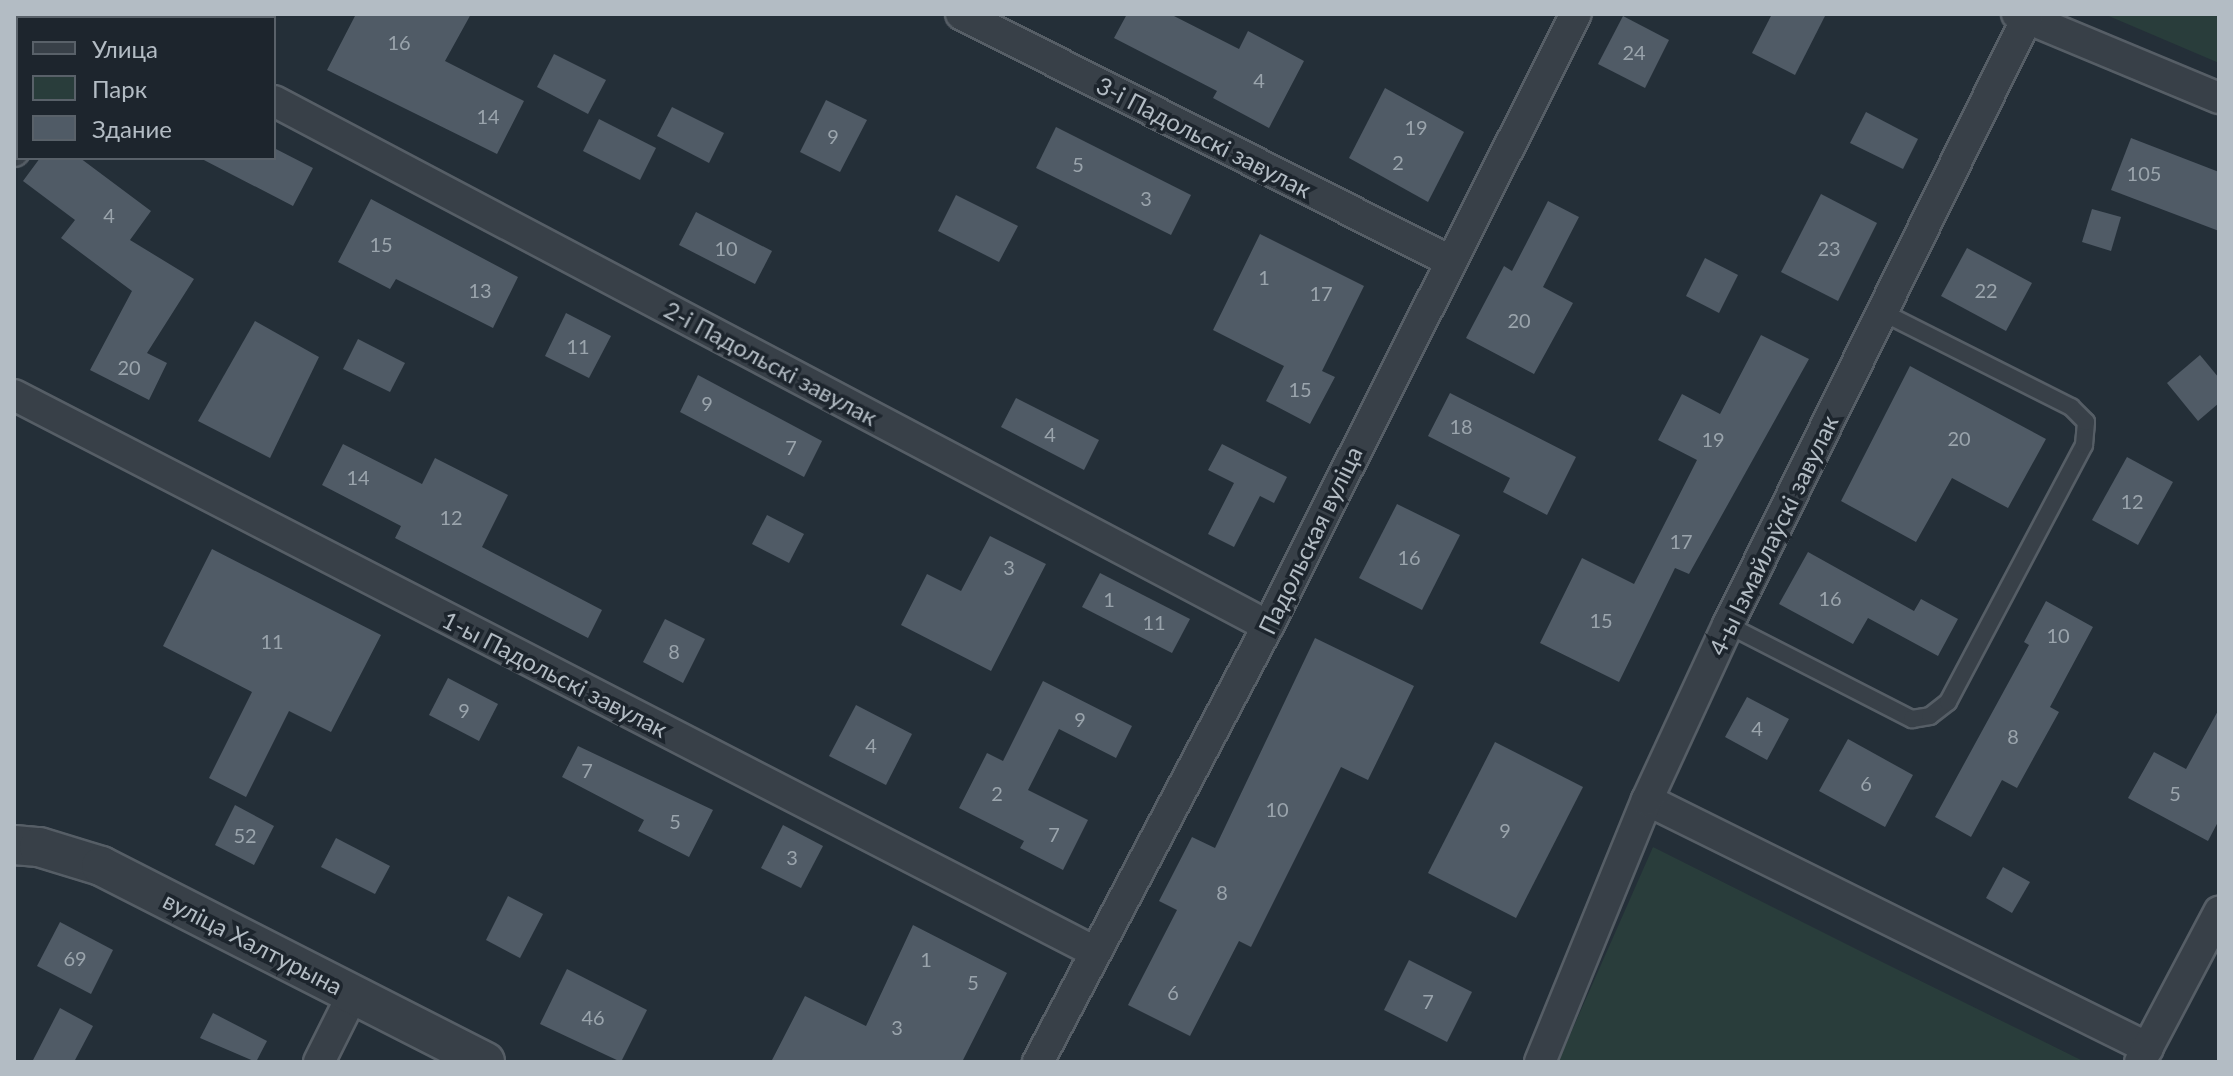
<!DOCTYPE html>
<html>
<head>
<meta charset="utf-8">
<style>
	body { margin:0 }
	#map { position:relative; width:2233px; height:1076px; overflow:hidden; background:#242f38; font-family:Lato,sans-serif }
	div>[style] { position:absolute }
	.green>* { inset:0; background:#293d3b }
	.building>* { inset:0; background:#505b66 }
	.roads { filter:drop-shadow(2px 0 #565e66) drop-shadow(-2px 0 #565e66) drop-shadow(0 2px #565e66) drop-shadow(0 -2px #565e66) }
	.service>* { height:16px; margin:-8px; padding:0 8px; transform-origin:8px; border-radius:8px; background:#384048 }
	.minor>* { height:30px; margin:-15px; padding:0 15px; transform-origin:15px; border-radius:15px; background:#384048 }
	.tertiary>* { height:38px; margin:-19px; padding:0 19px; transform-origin:19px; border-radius:19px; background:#384048 }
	span { translate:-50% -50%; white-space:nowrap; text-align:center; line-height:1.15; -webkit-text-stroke:7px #1d252d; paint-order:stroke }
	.number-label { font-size:20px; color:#9aa4ac }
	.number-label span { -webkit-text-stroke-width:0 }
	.street-label { font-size:24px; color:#b3bcc4 }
	.frame { position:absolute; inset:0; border:16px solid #b3bcc4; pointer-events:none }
	.legend { position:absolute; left:16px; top:16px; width:260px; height:144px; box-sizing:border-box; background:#1d252d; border:2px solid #596169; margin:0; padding:10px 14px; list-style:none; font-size:24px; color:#b3bcc4 }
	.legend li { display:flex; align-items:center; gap:16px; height:40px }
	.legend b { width:40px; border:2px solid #596169 }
</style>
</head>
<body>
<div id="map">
	<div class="green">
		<i style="clip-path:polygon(2104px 14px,2219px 14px,2219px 63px)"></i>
		<i style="clip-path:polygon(1653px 847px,1870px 956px,2085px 1062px,1558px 1062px)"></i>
	</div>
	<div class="building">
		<i style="clip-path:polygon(356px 14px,471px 14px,445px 61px,524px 101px,497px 154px,327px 70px)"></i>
		<i style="clip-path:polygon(1127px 14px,1170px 14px,1239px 49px,1248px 31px,1304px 61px,1269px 128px,1213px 98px,1217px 91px,1114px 38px)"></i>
		<i style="clip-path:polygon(1772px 14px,1826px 14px,1795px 75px,1752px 53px)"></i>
		<i style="clip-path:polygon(1623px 16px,1669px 40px,1645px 88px,1598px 64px)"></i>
		<i style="clip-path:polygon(554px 54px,606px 80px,588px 114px,537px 87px)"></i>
		<i style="clip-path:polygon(1385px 88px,1464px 132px,1428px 202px,1349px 158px)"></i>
		<i style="clip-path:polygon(826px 100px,867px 120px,840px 172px,800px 152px)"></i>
		<i style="clip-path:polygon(672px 107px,724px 133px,709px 163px,657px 136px)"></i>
		<i style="clip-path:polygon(1866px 112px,1918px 139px,1903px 169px,1850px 143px)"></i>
		<i style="clip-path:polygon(599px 119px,656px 148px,640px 180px,583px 151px)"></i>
		<i style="clip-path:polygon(1056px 127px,1191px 195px,1171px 235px,1036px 168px)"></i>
		<i style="clip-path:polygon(2131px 138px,2219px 172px,2219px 231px,2111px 190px)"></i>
		<i style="clip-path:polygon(274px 148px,313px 168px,293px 206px,200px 158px,274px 158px)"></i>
		<i style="clip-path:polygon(40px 158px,80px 158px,151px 211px,130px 240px,194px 279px,147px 353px,167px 363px,149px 400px,90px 370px,132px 291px,61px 238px,75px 220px,23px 181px)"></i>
		<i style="clip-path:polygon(1821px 194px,1877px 223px,1838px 301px,1781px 272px)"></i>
		<i style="clip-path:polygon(956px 195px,1018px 226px,999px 262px,938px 231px)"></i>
		<i style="clip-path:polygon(371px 199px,518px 277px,493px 328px,396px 279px,390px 289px,338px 262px)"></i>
		<i style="clip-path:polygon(1548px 201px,1579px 217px,1543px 287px,1573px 303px,1534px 374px,1466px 338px,1504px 266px,1512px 271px)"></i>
		<i style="clip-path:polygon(2092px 209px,2121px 217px,2111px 251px,2082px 242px)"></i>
		<i style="clip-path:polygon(696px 212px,772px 251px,755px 284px,679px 245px)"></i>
		<i style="clip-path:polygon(1260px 234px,1364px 286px,1322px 371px,1335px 377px,1310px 424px,1266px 401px,1284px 366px,1213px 330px)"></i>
		<i style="clip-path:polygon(1967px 248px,2032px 283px,2006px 331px,1941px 296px)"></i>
		<i style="clip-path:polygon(1705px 258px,1738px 275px,1719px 313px,1686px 296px)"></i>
		<i style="clip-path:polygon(566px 313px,611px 336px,589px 378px,545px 356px)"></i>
		<i style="clip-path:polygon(255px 321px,319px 357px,270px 458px,198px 421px)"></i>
		<i style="clip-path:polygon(1761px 335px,1809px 359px,1689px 574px,1675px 568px,1619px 682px,1540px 643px,1582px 558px,1634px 584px,1697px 460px,1658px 440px,1682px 394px,1720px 414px)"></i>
		<i style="clip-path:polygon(358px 339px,405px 363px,390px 392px,343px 369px)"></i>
		<i style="clip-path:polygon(2200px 355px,2219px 378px,2219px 403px,2198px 421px,2167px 383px)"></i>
		<i style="clip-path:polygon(1910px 366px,2046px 439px,2008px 508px,1952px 478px,1916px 542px,1841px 501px)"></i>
		<i style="clip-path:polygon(698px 375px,822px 441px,804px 477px,680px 412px)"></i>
		<i style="clip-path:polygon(1450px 393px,1576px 457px,1547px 515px,1503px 492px,1510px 478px,1428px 436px)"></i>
		<i style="clip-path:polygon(1016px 398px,1099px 440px,1084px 470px,1001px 427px)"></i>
		<i style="clip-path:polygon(343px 444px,422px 484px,435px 458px,508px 495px,482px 547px,602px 610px,588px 638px,395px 538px,401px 526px,322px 485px)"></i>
		<i style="clip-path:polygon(1222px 444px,1287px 477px,1274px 503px,1260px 496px,1234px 547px,1208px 534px,1234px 483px,1208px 470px)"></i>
		<i style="clip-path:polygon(2127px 457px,2173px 482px,2138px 545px,2092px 520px)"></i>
		<i style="clip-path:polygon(1397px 504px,1460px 535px,1422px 610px,1359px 578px)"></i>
		<i style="clip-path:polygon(767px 515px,804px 534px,789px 563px,752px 544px)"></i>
		<i style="clip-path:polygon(990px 536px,1046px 564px,991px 671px,901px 625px,927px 574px,961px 591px)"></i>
		<i style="clip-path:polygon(212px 549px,381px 635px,331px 732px,289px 711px,246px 797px,209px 778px,252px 692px,163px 646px)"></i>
		<i style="clip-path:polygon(1808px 552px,1914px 611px,1921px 599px,1958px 619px,1938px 656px,1868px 618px,1853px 644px,1779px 604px)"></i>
		<i style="clip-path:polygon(1100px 573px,1190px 619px,1172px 653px,1082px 607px)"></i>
		<i style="clip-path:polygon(2046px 601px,2093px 627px,2050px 707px,2059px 712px,2017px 788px,2002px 780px,1971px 837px,1935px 817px,2029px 645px,2024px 642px)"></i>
		<i style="clip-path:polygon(665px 619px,705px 639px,683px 683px,643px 662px)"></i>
		<i style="clip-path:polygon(1315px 638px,1414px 686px,1368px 780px,1341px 767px,1251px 947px,1239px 941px,1190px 1036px,1128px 1005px,1177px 910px,1159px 901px,1192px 837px,1215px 848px)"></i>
		<i style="clip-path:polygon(448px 678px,498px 704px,479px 741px,429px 715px)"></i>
		<i style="clip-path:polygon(1043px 681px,1132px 726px,1116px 758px,1059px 729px,1028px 790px,1088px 820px,1063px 870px,1020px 848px,1024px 841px,959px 808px,987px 753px,1003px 761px)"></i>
		<i style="clip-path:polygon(1747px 697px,1789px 719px,1767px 760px,1725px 737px)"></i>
		<i style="clip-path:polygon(856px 705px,912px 734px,886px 785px,829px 756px)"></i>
		<i style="clip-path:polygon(2219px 709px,2219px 820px,2208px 841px,2128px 798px,2154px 752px,2186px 769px)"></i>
		<i style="clip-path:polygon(1848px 739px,1913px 775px,1885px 827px,1819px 791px)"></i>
		<i style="clip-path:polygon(1495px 742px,1583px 787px,1516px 918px,1428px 873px)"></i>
		<i style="clip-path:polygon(578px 746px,713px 810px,689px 857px,638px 831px,644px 820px,562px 777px)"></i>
		<i style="clip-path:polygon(235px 805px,274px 826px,254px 865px,215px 845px)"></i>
		<i style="clip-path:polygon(783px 825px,823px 846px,801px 888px,761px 868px)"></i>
		<i style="clip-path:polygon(336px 838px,390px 866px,375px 894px,321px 867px)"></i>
		<i style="clip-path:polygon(2003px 867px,2030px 882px,2012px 913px,1986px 898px)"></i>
		<i style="clip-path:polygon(508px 896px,543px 914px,520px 958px,486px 940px)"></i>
		<i style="clip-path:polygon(60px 922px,113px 950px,91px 994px,37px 966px)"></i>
		<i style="clip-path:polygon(913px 925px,1007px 973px,962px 1062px,771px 1062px,805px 996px,866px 1026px)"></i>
		<i style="clip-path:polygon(1409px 960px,1472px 992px,1447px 1042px,1384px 1010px)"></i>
		<i style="clip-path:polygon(567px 969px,647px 1010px,621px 1062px,540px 1024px)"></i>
		<i style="clip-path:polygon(60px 1008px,93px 1026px,74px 1062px,32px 1062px)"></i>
		<i style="clip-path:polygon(213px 1013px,267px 1041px,256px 1062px,200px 1038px)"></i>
	</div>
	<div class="roads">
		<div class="service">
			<i style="left:1728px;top:625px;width:207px;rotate:27.1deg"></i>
			<i style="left:1912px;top:719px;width:18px;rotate:-9deg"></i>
			<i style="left:1930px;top:716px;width:23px;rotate:-38deg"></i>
			<i style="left:1948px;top:702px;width:291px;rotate:-62.1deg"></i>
			<i style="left:2084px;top:445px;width:23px;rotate:-85deg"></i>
			<i style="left:2086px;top:422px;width:21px;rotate:-135deg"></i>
			<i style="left:2071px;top:407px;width:209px;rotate:-153.3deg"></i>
		</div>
		<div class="minor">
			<i style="left:961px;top:14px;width:546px;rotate:26.8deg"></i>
			<i style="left:2017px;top:14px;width:219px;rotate:22.6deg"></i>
			<i style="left:111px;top:18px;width:5px;rotate:-53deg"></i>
			<i style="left:274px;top:101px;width:1124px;rotate:27.84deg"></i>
			<i style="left:14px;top:151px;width:7px;rotate:-56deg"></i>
			<i style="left:14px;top:395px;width:1216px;rotate:27.26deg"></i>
			<i style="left:1647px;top:800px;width:559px;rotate:26.34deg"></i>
			<i style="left:319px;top:1062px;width:76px;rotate:-63.4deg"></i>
			<i style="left:1038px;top:1062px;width:493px;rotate:-62.2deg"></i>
			<i style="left:1268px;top:626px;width:685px;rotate:-63.29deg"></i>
			<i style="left:1540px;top:1062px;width:283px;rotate:-67.8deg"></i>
			<i style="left:1647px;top:800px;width:193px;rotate:-65.2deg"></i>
			<i style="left:1728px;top:625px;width:677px;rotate:-63.78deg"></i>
			<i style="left:2140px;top:1062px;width:170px;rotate:-62.2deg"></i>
		</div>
		<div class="tertiary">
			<i style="left:14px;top:845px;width:25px;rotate:5deg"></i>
			<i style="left:39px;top:847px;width:65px;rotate:17deg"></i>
			<i style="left:101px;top:866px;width:431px;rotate:27deg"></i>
		</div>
	</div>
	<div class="number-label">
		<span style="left:399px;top:42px">16</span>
		<span style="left:1634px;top:52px">24</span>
		<span style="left:1259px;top:80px">4</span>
		<span style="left:488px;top:116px">14</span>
		<span style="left:1416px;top:127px">19</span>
		<span style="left:833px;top:136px">9</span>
		<span style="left:1398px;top:162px">2</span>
		<span style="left:1078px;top:164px">5</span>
		<span style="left:2144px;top:173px">105</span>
		<span style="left:1146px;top:198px">3</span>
		<span style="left:109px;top:215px">4</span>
		<span style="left:381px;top:244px">15</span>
		<span style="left:726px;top:248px">10</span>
		<span style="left:1829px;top:248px">23</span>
		<span style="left:1264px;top:277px">1</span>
		<span style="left:480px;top:290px">13</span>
		<span style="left:1986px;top:290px">22</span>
		<span style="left:1321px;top:293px">17</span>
		<span style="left:1519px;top:320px">20</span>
		<span style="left:578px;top:346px">11</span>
		<span style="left:129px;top:367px">20</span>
		<span style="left:1300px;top:389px">15</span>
		<span style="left:707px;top:403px">9</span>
		<span style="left:1461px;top:426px">18</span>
		<span style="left:1050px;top:434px">4</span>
		<span style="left:1959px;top:438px">20</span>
		<span style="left:1713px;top:439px">19</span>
		<span style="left:791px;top:447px">7</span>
		<span style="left:358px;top:477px">14</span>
		<span style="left:2132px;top:501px">12</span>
		<span style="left:451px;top:517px">12</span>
		<span style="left:1681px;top:541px">17</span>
		<span style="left:1409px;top:557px">16</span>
		<span style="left:1009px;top:567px">3</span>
		<span style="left:1830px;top:598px">16</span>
		<span style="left:1109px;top:599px">1</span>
		<span style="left:1601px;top:620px">15</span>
		<span style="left:1154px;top:622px">11</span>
		<span style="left:2058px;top:635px">10</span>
		<span style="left:272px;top:641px">11</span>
		<span style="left:674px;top:651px">8</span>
		<span style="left:464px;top:710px">9</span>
		<span style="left:1080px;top:719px">9</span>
		<span style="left:1757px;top:728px">4</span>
		<span style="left:2013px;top:736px">8</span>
		<span style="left:871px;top:745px">4</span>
		<span style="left:587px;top:770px">7</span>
		<span style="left:1866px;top:783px">6</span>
		<span style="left:997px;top:793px">2</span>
		<span style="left:2175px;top:793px">5</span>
		<span style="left:1277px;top:809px">10</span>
		<span style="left:675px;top:821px">5</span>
		<span style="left:1505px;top:830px">9</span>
		<span style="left:1054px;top:834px">7</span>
		<span style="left:245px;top:835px">52</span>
		<span style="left:792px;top:857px">3</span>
		<span style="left:1222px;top:892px">8</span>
		<span style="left:75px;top:958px">69</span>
		<span style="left:926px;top:959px">1</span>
		<span style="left:973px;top:982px">5</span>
		<span style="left:1173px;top:992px">6</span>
		<span style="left:1428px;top:1001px">7</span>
		<span style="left:593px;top:1017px">46</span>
		<span style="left:897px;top:1027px">3</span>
	</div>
	<div class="street-label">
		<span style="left:1204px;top:137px;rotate:27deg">3-і Падольскі завулак</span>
		<span style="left:771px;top:363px;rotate:28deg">2-і Падольскі завулак</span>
		<span style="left:1773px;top:535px;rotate:-64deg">4-ы Ізмайлаўскі завулак</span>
		<span style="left:1310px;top:540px;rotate:-64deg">Падольская вуліца</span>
		<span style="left:555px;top:674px;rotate:27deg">1-ы Падольскі завулак</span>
		<span style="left:253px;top:943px;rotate:27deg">вуліца Халтурына</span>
	</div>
	<div class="frame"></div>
	<ul class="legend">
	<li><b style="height:10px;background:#384048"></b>Улица</li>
	<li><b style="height:22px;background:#293d3b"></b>Парк</li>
	<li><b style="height:22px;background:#505b66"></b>Здание</li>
	</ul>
</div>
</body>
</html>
